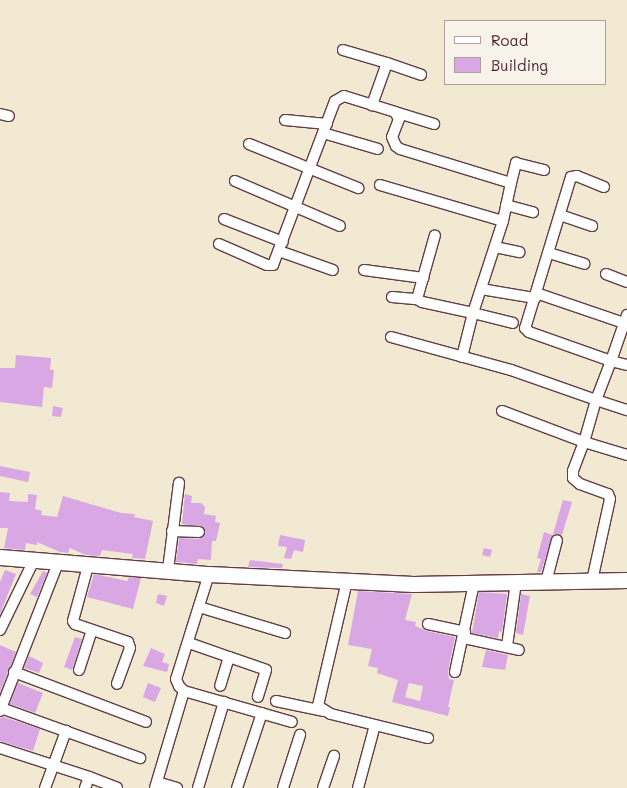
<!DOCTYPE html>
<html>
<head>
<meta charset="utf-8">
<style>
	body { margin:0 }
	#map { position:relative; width:627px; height:788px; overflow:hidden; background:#f1e9d2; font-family:Mali,sans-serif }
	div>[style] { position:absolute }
	.building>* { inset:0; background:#d9a7e4 }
	.roads { filter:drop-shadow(1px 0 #633d44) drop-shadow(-1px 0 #633d44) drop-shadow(0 1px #633d44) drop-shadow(0 -1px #633d44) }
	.street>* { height:10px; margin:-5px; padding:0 5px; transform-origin:5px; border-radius:5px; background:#fff }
	.secondary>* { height:15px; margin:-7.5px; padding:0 7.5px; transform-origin:7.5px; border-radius:7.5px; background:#fff }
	span { translate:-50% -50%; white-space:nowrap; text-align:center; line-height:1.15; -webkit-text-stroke:4.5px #f7f3e8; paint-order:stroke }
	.legend { position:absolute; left:444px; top:20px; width:162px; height:65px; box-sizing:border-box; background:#f7f3e8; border:1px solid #b29e9c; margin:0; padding:6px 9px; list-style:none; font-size:15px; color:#4a1f2b }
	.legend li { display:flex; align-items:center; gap:10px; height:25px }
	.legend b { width:25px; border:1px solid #b29e9c }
</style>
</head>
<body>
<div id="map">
	<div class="building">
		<i style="clip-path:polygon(16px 355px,51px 358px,50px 370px,54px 370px,52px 388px,44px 387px,42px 407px,0 402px,0 368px,15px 368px)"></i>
		<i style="clip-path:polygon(53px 406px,63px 408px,61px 417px,52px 416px)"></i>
		<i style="clip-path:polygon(0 466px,30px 472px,28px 482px,0 476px)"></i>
		<i style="clip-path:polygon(0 492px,10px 493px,9px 501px,28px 502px,28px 494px,37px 495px,35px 509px,42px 511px,41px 515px,57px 517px,63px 496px,121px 513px,135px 514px,134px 517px,153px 521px,145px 559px,132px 558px,133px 554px,102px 550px,100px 556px,86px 555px,70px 548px,68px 553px,60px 552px,37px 542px,37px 545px,26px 543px,25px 550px,4px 548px,8px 528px,0 528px)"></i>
		<i style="clip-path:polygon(185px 494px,192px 496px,191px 503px,201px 503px,205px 507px,204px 514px,216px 516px,215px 522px,220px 523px,216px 541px,212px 541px,211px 560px,198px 559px,197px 564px,176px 562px,179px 538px,199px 539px,206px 533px,202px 526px,182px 524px)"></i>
		<i style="clip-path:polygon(563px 500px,572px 502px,562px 535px,553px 534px)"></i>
		<i style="clip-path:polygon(544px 532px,553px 535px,541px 572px,537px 572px,541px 559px,537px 558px)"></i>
		<i style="clip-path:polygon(280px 535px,305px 540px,303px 552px,294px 550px,291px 559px,284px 558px,287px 547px,278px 546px)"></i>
		<i style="clip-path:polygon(484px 548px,492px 550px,490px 557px,482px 555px)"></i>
		<i style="clip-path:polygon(250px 560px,283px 564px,282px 568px,248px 567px)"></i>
		<i style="clip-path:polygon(5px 570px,16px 574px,0 614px,0 582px)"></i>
		<i style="clip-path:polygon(43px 571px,47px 573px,37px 597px,30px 594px)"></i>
		<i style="clip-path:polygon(94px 574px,127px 581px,129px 577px,141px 578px,133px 609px,87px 597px)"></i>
		<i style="clip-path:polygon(evenodd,358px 591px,412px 594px,405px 620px,416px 622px,415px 626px,427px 631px,455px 637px,448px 671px,449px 679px,454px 680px,448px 707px,450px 707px,448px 716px,392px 702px,398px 680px,377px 673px,378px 668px,368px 666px,372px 649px,348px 645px,358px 591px,409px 683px,423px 686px,420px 701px,405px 697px,409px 683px)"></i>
		<i style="clip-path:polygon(479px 592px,507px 594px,502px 632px,499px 631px,498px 638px,472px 633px)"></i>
		<i style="clip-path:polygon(158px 594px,167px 596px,164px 606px,156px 603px)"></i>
		<i style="clip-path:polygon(521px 594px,530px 596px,523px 635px,516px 633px)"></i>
		<i style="clip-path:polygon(75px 637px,82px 639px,72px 670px,64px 667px)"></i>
		<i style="clip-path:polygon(0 645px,16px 652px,0 692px)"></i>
		<i style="clip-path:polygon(151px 648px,165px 654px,162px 662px,169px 664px,167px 672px,143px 666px)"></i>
		<i style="clip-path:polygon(486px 650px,508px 655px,505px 670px,482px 667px)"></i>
		<i style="clip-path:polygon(29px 656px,43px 663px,39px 673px,24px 668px)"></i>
		<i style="clip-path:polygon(18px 683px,43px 693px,35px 713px,10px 704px)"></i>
		<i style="clip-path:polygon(148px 683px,161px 688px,155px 702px,143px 697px)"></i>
		<i style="clip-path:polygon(4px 717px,40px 729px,33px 751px,0 741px,0 718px)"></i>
	</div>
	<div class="roads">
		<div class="street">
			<i style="left:343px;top:50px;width:46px;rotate:16.5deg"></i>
			<i style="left:387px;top:63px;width:45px;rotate:109.7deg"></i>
			<i style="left:387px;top:63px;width:36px;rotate:19deg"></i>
			<i style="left:395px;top:112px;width:41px;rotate:17.1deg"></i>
			<i style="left:0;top:114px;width:9px;rotate:13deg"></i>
			<i style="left:285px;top:120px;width:42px;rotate:5.4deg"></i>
			<i style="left:323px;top:133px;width:57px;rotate:16.2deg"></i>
			<i style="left:249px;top:144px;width:118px;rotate:22deg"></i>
			<i style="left:235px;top:181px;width:114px;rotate:23.2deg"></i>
			<i style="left:511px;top:183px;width:21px;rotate:-76deg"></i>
			<i style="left:516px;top:163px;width:29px;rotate:14deg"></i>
			<i style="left:380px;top:185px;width:128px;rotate:16.3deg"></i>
			<i style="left:604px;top:187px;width:29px;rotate:-158deg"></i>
			<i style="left:577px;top:176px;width:6px;rotate:171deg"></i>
			<i style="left:571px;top:177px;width:158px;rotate:106.9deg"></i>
			<i style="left:525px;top:328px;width:6px;rotate:45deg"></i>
			<i style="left:529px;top:332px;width:87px;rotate:19.5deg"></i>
			<i style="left:611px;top:361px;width:49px;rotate:-70.8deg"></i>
			<i style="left:506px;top:205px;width:28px;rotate:15deg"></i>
			<i style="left:560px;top:215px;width:34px;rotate:19deg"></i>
			<i style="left:224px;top:219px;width:63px;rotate:21.3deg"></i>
			<i style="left:219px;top:244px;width:52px;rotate:23.6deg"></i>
			<i style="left:267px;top:265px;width:6px"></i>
			<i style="left:273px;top:265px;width:175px;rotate:-69.3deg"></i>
			<i style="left:335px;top:101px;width:10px;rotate:-29deg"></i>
			<i style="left:344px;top:96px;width:53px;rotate:17.4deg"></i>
			<i style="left:395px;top:112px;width:8px;rotate:60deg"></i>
			<i style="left:399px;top:119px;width:19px;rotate:111deg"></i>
			<i style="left:392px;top:137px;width:10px;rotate:66deg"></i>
			<i style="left:396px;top:146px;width:5px;rotate:37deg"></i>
			<i style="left:400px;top:149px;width:116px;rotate:17deg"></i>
			<i style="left:511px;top:183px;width:39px;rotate:102deg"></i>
			<i style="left:503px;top:221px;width:97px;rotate:108.1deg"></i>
			<i style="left:473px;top:313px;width:52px;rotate:-167.8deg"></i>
			<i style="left:422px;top:302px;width:6px;rotate:-149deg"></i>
			<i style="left:417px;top:299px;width:66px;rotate:-74.3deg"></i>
			<i style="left:495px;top:247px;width:25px;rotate:12deg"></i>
			<i style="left:279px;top:251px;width:57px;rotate:19.4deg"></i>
			<i style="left:549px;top:253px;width:37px;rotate:17deg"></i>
			<i style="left:364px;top:270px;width:60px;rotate:7.7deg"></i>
			<i style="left:606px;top:274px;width:22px;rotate:21deg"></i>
			<i style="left:481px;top:289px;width:55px;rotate:9.5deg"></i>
			<i style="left:536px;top:293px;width:96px;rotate:18.8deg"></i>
			<i style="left:392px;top:297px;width:25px;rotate:5deg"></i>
			<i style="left:391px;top:337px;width:124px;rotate:15.4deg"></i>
			<i style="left:511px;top:370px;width:90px;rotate:19.4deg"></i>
			<i style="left:596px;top:400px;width:44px;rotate:105.9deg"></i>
			<i style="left:584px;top:442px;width:45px;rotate:16.8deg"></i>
			<i style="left:462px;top:357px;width:45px;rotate:-76deg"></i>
			<i style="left:473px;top:313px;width:41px;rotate:14deg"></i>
			<i style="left:627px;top:365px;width:16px;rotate:-166deg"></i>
			<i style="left:611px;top:361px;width:42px;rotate:111deg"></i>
			<i style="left:596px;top:400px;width:33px;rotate:18deg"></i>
			<i style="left:502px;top:411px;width:88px;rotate:20.7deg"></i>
			<i style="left:584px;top:442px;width:31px;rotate:111deg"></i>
			<i style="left:573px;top:471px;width:7px;rotate:90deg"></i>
			<i style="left:573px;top:478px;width:9px;rotate:41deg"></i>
			<i style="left:580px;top:484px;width:30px;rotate:20deg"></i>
			<i style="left:608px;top:494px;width:5px;rotate:68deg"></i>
			<i style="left:610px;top:499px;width:84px;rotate:102.4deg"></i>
			<i style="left:172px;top:531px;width:27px;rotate:2deg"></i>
			<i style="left:88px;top:566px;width:57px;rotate:105.3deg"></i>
			<i style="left:73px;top:621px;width:4px;rotate:56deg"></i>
			<i style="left:75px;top:624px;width:56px;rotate:18.8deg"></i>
			<i style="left:128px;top:642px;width:6px;rotate:72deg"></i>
			<i style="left:130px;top:648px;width:38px;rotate:110deg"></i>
			<i style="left:168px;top:570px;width:88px;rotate:-82.8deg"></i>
			<i style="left:209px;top:574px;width:110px;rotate:107.4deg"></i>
			<i style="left:176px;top:679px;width:8px;rotate:67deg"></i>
			<i style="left:179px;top:686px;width:7px;rotate:45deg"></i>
			<i style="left:184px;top:691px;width:112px;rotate:16deg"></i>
			<i style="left:347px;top:581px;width:128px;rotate:103.1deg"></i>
			<i style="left:318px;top:706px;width:15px;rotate:32deg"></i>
			<i style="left:331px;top:714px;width:100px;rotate:13.9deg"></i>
			<i style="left:546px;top:582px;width:43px;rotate:-75.3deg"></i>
			<i style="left:199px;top:607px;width:90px;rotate:16.8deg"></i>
			<i style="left:428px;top:624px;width:38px;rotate:12deg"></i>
			<i style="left:0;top:630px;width:78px;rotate:-64.1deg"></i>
			<i style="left:464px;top:638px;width:56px;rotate:12.3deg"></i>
			<i style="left:189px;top:643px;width:42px;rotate:19.3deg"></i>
			<i style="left:229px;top:657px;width:30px;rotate:107deg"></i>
			<i style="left:507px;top:646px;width:65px;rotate:-82deg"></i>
			<i style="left:229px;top:657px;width:39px;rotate:19deg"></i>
			<i style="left:266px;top:670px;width:28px;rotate:107deg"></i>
			<i style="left:79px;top:670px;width:42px;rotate:-72deg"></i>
			<i style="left:14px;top:672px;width:141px;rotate:20.7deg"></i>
			<i style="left:455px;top:672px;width:91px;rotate:-77.9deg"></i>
			<i style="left:276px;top:701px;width:48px;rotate:12deg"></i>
			<i style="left:1px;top:708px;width:148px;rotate:19.8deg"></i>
			<i style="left:0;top:711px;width:159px;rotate:-68.6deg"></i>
			<i style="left:0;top:748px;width:94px;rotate:18deg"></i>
			<i style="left:89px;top:777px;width:12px;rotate:110deg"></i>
			<i style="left:89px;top:777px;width:30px;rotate:21deg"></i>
			<i style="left:157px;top:782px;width:21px;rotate:17deg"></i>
			<i style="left:45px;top:788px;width:61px;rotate:-69.8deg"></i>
			<i style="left:155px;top:788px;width:101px;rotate:-73.4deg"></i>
			<i style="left:198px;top:788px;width:90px;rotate:-73.2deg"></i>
			<i style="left:237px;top:788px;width:79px;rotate:-71.6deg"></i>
			<i style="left:283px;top:788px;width:56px;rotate:-72.2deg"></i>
			<i style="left:323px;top:788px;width:34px;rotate:-71deg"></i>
			<i style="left:358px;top:788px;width:65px;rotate:-74.9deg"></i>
		</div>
		<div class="secondary">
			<i style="left:0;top:557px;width:210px;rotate:4.7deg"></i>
			<i style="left:209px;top:574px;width:204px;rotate:2.8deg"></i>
			<i style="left:413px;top:584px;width:214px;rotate:-1.1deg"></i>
		</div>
	</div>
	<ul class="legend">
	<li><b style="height:6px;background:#fff"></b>Road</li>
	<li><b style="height:14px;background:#d9a7e4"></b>Building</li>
	</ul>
</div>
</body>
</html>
